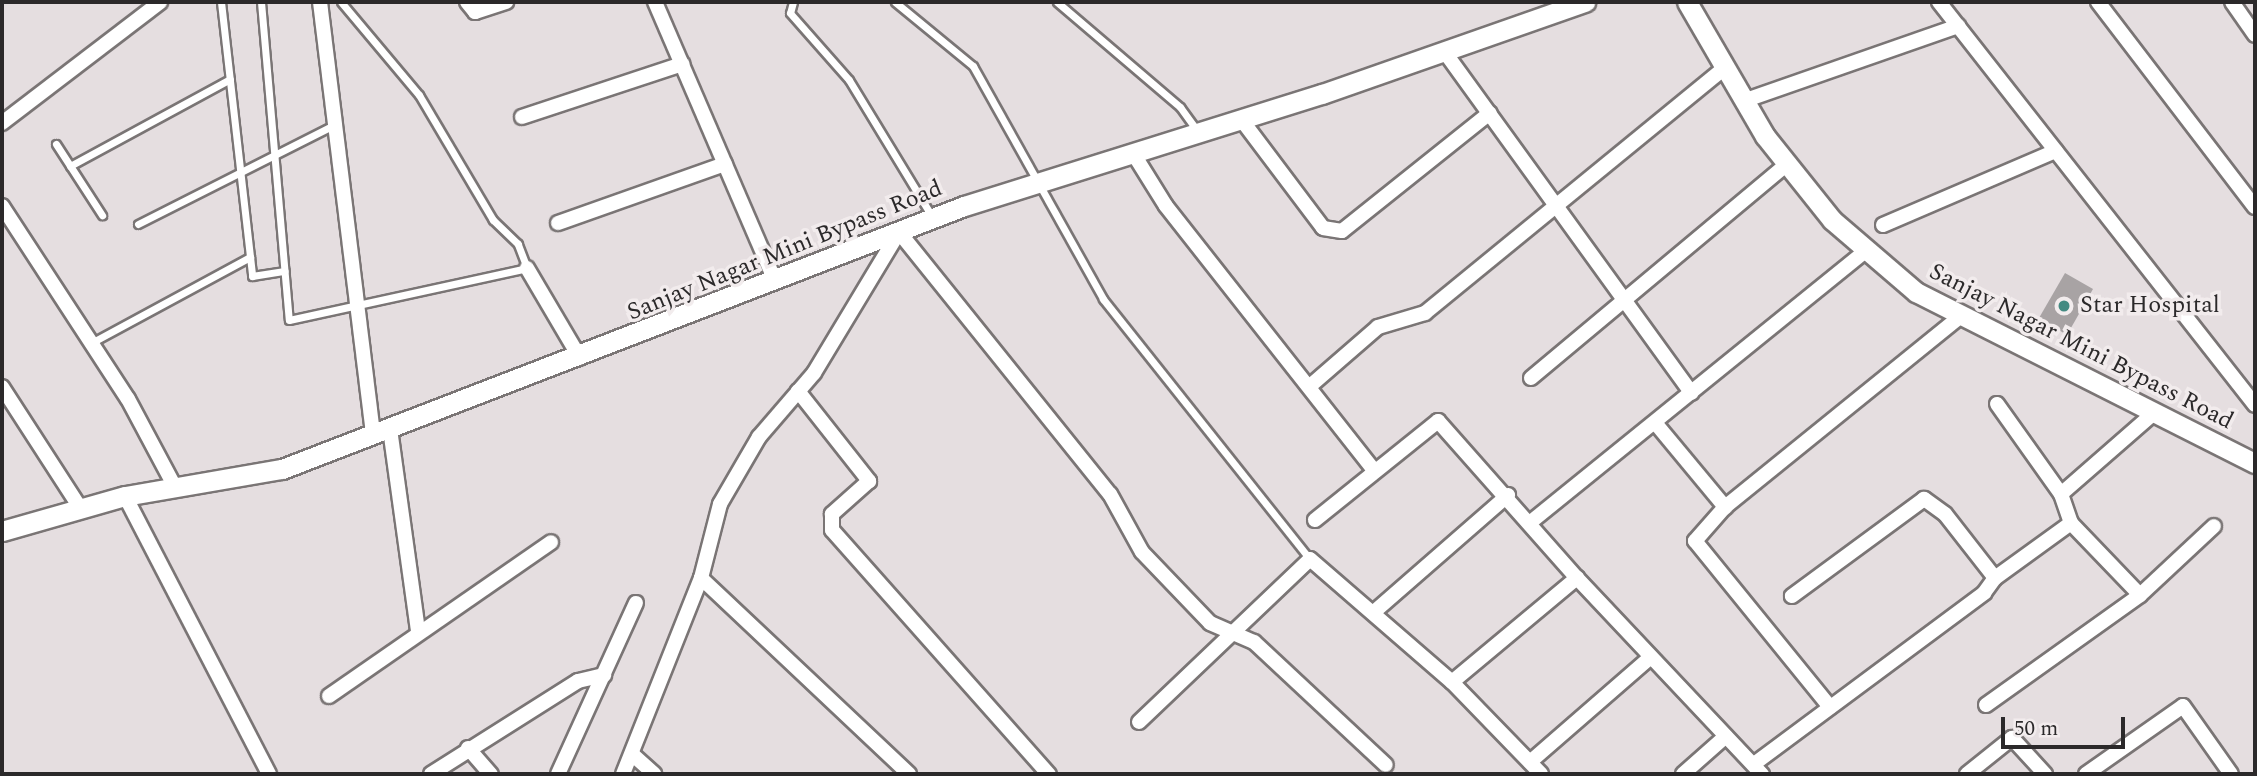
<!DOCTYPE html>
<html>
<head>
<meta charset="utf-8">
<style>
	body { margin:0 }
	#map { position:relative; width:2257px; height:776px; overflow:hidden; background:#e5dee0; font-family:Spectral,serif }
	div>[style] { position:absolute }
	.building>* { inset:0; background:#a8a3a4 }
	.roads { filter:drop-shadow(2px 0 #7a7575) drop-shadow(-2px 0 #7a7575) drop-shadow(0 2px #7a7575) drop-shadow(0 -2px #7a7575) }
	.lane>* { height:7px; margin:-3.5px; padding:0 3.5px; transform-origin:3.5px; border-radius:3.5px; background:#fff }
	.street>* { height:14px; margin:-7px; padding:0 7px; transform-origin:7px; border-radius:7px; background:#fff }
	.secondary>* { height:19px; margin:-9.5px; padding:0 9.5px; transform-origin:9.5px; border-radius:9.5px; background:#fff }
	.dots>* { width:19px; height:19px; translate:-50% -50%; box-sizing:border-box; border:4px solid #f2eced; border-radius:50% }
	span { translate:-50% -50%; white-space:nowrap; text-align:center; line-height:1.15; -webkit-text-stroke:7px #f2eced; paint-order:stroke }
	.street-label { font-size:24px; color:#2b292a }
	.poi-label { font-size:24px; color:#2b292a }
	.left { translate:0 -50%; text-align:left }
	.frame { position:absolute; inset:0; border:4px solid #2b292a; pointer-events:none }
	.scale { position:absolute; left:2001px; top:717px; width:124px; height:32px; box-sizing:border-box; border:4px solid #2b292a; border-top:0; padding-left:9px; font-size:21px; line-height:24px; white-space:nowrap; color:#2b292a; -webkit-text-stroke:5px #f2eced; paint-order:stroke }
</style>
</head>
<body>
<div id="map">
	<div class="building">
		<i style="clip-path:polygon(2065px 273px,2093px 289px,2067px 335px,2039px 318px)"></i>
	</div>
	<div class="roads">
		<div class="lane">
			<i style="left:221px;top:2px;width:276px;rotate:83.5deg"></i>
			<i style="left:252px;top:276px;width:33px;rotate:-9deg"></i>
			<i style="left:261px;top:2px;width:319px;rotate:85deg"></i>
			<i style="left:289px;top:320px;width:244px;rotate:-12.3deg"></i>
			<i style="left:527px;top:268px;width:26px;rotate:-111deg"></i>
			<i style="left:518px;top:244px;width:35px;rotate:-136deg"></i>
			<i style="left:493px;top:220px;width:145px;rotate:-120.6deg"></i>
			<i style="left:419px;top:95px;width:121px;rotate:-130deg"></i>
			<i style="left:793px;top:2px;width:11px;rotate:105deg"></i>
			<i style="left:790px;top:13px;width:89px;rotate:48.6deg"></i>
			<i style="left:849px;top:80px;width:162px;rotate:58.7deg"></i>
			<i style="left:895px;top:2px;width:101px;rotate:39.4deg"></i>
			<i style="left:973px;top:66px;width:267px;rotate:60.8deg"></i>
			<i style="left:1103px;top:299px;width:332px;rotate:51.5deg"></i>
			<i style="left:1057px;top:2px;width:162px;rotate:40.5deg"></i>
			<i style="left:1180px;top:107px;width:31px;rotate:54deg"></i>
			<i style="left:56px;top:144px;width:85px;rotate:57.1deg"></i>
			<i style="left:70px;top:166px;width:182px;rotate:-28.5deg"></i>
			<i style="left:138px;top:224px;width:222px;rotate:-26.8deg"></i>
			<i style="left:91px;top:343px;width:181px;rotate:-28.4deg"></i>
		</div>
		<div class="street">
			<i style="left:320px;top:2px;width:436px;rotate:83deg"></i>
			<i style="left:467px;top:2px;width:13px;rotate:51deg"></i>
			<i style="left:475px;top:12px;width:33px;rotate:-18deg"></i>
			<i style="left:655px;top:2px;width:304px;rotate:66.7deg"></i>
			<i style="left:1939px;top:2px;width:512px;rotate:51.9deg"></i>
			<i style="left:2098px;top:2px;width:258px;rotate:52.6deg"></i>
			<i style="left:2232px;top:2px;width:40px;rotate:55.1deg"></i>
			<i style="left:1444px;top:51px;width:422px;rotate:54.1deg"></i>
			<i style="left:1743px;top:101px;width:228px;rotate:-19.2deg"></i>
			<i style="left:522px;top:117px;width:169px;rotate:-18.3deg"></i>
			<i style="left:1241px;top:119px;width:136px;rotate:53deg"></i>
			<i style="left:1323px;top:228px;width:19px;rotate:9deg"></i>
			<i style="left:1342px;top:231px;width:189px;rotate:-38.6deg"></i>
			<i style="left:2px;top:123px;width:199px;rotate:-37.4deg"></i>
			<i style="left:1133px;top:153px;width:62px;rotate:58.1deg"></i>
			<i style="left:1166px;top:206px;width:335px;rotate:51.8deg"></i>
			<i style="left:2px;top:206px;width:230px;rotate:56.9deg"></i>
			<i style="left:128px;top:399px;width:100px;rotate:61.9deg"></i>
			<i style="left:558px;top:223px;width:177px;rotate:-19.5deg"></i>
			<i style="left:1883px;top:225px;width:188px;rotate:-23.2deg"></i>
			<i style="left:527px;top:268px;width:104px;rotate:59.5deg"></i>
			<i style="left:1531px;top:378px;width:334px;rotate:-39.9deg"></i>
			<i style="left:1310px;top:386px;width:90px;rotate:-40.9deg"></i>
			<i style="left:1378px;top:327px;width:49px;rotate:-16.6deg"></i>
			<i style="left:1425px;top:313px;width:385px;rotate:-39.3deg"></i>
			<i style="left:2px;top:387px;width:145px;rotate:57.1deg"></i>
			<i style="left:798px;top:391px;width:115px;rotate:51.7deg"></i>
			<i style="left:869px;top:481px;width:50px;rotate:138.3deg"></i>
			<i style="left:832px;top:514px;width:16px;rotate:90deg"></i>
			<i style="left:832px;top:530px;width:327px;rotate:48.4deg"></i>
			<i style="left:1997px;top:404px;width:110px;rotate:54.6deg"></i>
			<i style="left:1657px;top:425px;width:107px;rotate:50.3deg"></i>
			<i style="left:390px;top:429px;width:204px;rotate:82.1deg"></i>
			<i style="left:125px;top:496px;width:313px;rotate:62.6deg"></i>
			<i style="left:1315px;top:520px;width:158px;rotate:-38.8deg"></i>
			<i style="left:1438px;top:421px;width:210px;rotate:48.5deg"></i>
			<i style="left:1532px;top:521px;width:431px;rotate:-39deg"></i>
			<i style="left:701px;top:578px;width:286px;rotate:43.3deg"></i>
			<i style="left:1995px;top:578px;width:94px;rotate:-35.9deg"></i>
			<i style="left:2140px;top:595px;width:100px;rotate:-133.8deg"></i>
			<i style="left:2071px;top:523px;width:31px;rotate:-109deg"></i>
			<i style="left:2061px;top:494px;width:123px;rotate:-41.1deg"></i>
			<i style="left:1374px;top:612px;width:178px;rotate:-41.1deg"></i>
			<i style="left:1452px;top:682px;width:163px;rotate:-39.8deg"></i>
			<i style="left:1577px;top:578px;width:270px;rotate:46.7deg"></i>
			<i style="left:329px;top:696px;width:270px;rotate:-34.7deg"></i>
			<i style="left:1986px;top:705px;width:189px;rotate:-35.5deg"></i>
			<i style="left:2140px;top:595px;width:101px;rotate:-43deg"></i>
			<i style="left:1830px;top:707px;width:214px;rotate:-129.1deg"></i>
			<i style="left:1695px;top:541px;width:45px;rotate:-48.6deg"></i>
			<i style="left:1725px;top:507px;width:304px;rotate:-39deg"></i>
			<i style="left:1139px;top:722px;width:236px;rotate:-43.6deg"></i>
			<i style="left:1310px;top:559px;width:188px;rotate:40.9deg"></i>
			<i style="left:1452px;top:682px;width:128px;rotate:45.9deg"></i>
			<i style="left:468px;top:748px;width:35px;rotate:49deg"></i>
			<i style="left:632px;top:754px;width:30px;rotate:42deg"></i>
			<i style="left:1530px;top:762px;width:160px;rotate:-41deg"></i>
			<i style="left:1754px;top:764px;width:287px;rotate:-36.6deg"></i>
			<i style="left:1984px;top:593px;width:19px;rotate:-54deg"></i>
			<i style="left:1995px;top:578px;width:81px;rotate:-128deg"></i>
			<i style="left:1945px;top:514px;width:26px;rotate:-144deg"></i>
			<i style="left:1924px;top:499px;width:164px;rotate:143.7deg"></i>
			<i style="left:431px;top:774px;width:174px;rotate:-32.3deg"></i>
			<i style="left:578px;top:681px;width:27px;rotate:-13deg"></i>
			<i style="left:558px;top:774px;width:188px;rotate:-65.5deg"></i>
			<i style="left:623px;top:774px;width:211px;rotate:-68.3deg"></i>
			<i style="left:701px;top:578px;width:76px;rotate:-75.6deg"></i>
			<i style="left:720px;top:504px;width:78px;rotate:-59.8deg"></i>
			<i style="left:759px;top:437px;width:84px;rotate:-49.3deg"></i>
			<i style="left:814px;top:373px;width:165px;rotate:-58.9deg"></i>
			<i style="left:899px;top:232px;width:336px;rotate:51.2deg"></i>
			<i style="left:1110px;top:494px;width:66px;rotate:61.1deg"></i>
			<i style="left:1142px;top:552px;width:98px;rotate:46.2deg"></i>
			<i style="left:1210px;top:623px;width:48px;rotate:23.4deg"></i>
			<i style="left:1254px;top:642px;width:180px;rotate:43deg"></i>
			<i style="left:1683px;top:774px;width:57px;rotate:-41.5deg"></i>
			<i style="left:1967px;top:774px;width:58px;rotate:-38.7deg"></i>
			<i style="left:2012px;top:738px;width:49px;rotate:47.5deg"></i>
			<i style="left:2086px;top:774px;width:118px;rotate:-35deg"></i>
			<i style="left:2183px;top:706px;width:83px;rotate:54.8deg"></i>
		</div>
		<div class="secondary">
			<i style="left:1687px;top:2px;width:155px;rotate:59.8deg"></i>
			<i style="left:1765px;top:136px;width:107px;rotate:51.4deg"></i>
			<i style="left:1832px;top:220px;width:111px;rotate:40.6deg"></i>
			<i style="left:1916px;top:292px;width:380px;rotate:26.8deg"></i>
			<i style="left:2px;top:531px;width:128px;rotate:-15.9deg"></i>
			<i style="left:125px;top:496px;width:159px;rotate:-9.8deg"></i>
			<i style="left:282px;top:469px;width:731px;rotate:-21.09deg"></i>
			<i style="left:964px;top:206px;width:375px;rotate:-17.4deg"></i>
			<i style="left:1322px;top:94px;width:279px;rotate:-19.3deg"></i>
		</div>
	</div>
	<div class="dots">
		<i style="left:2064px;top:306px;background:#448a82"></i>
	</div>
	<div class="street-label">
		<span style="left:785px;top:251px;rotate:-22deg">Sanjay Nagar Mini Bypass Road</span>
		<span style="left:2081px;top:347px;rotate:27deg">Sanjay Nagar Mini Bypass Road</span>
	</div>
	<div class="poi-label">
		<span class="left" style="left:2080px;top:306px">Star Hospital</span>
	</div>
	<div class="frame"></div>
	<div class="scale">50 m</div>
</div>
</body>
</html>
